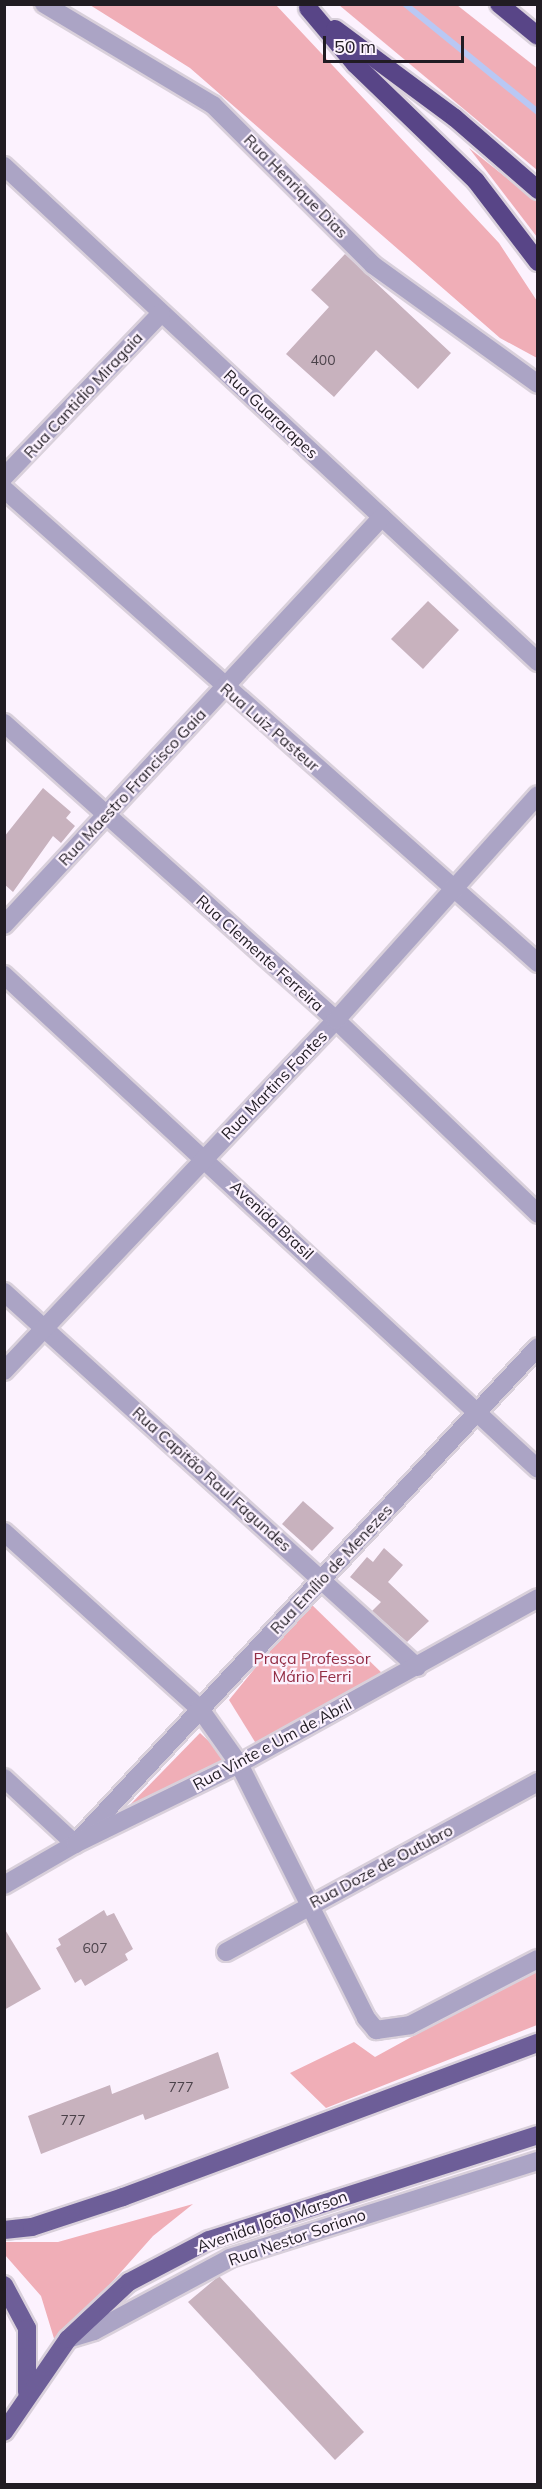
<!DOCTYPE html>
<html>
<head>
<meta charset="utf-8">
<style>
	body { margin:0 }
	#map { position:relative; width:542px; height:2489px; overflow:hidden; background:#fcf2fe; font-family:Mulish,sans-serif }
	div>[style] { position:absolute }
	.green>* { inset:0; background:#f0aeb7 }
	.stream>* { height:6px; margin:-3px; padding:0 3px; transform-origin:3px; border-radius:3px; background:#b9c8f4 }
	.building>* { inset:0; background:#c8b2be }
	.roads { filter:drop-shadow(2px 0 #d9d0db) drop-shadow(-2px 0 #d9d0db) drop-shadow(0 2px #d9d0db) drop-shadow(0 -2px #d9d0db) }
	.minor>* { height:18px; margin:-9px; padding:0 9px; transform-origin:9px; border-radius:9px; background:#aba4c5 }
	.major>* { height:18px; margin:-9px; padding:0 9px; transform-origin:9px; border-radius:9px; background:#6d5e98 }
	.highway>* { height:18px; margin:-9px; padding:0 9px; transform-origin:9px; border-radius:9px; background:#584587 }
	span { translate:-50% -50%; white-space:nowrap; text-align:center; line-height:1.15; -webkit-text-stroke:4.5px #fcf2fe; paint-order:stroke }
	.number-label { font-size:14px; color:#4b424a }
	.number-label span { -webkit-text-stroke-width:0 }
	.street-label { font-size:16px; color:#211c23 }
	.park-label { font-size:16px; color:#932d45 }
	.frame { position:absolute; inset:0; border:6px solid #211c23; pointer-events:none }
	.scale { position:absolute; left:323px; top:36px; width:141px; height:27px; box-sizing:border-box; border:3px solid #211c23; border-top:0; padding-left:8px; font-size:18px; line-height:21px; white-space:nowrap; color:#211c23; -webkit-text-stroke:4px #fcf2fe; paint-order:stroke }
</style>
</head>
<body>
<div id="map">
	<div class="green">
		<i style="clip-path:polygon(90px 5px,276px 5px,499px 243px,537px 301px,537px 358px,500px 338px,190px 68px)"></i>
		<i style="clip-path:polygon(339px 5px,457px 5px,537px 68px,537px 170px)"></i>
		<i style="clip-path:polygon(469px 148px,537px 202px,537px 237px)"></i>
		<i style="clip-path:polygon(309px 1602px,386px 1677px,257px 1745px,229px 1700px)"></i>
		<i style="clip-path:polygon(200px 1733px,231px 1762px,121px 1814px)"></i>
		<i style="clip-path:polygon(537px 1968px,537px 2025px,326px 2108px,290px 2073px,354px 2042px,375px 2057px)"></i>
		<i style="clip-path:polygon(193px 2204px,153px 2236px,56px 2345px,41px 2296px,5px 2255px,4px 2242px,58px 2242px)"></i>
	</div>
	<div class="stream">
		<i style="left:405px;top:4px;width:171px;rotate:39.1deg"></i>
	</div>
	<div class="building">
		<i style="clip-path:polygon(345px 254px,451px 353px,418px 389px,376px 350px,334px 397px,286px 354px,329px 307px,311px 290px)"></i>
		<i style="clip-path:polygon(428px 601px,459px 630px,423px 669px,391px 639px)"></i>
		<i style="clip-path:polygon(43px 788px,71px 812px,66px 818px,75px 826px,61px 843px,53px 836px,13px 892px,4px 884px,4px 837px)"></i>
		<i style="clip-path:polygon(303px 1501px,334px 1528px,312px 1551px,282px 1524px)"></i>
		<i style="clip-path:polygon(384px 1548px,403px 1565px,388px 1582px,429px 1621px,407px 1642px,372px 1611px,381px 1602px,350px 1577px,367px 1557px,373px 1562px)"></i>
		<i style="clip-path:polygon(104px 1910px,107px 1916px,114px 1913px,133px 1949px,125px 1954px,128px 1960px,85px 1986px,81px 1979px,75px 1983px,56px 1948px,61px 1945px,58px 1939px)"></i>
		<i style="clip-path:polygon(4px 1928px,41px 1989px,4px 2010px)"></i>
		<i style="clip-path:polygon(218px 2052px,229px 2088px,145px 2120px,143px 2114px,41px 2154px,28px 2116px,110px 2085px,112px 2094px)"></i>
		<i style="clip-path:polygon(219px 2276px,364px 2432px,335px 2460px,188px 2302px)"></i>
	</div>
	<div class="roads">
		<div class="minor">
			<i style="left:44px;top:4px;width:197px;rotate:30.9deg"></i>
			<i style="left:213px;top:105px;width:226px;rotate:45deg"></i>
			<i style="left:373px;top:265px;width:203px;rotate:35.8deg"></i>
			<i style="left:4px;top:166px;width:729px;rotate:42.89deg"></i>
			<i style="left:4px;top:477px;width:227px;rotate:-46.2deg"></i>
			<i style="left:4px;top:489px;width:714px;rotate:41.59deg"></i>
			<i style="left:4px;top:723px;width:445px;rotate:41.8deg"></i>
			<i style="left:336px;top:1020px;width:280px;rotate:43.8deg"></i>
			<i style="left:4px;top:925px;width:556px;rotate:-47.19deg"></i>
			<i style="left:4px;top:975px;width:727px;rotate:42.77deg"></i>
			<i style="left:4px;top:1292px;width:558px;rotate:42.24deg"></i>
			<i style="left:4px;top:1371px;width:483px;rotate:-46.6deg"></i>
			<i style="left:336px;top:1020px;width:302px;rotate:-48.1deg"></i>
			<i style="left:4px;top:1532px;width:264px;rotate:42.1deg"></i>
			<i style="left:200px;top:1709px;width:67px;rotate:54.7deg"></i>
			<i style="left:239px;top:1764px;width:284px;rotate:63.4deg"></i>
			<i style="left:366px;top:2018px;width:16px;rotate:50deg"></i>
			<i style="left:376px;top:2030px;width:34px;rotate:-8deg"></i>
			<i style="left:410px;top:2025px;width:144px;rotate:-27.3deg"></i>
			<i style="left:4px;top:1778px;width:97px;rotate:42.9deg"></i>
			<i style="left:75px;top:1844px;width:679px;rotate:-47.03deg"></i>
			<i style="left:4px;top:1885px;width:82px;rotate:-30deg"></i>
			<i style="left:75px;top:1844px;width:182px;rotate:-26deg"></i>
			<i style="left:239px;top:1764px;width:342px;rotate:-29deg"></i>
			<i style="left:226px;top:1952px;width:355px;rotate:-28.6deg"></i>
			<i style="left:68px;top:2339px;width:27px;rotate:-17deg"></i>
			<i style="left:94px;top:2331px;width:154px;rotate:-28.2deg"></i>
			<i style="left:230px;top:2258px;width:323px;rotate:-17.5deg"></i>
		</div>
		<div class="major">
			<i style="left:4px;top:2230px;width:28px;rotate:-6deg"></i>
			<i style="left:32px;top:2227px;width:96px;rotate:-18.2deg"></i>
			<i style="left:123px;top:2197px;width:443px;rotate:-20.4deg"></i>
			<i style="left:4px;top:2285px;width:49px;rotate:61.9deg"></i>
			<i style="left:27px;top:2328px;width:64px;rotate:90deg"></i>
			<i style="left:4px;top:2432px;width:113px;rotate:-55.5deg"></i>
			<i style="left:68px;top:2339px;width:83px;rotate:-43.1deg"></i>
			<i style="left:129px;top:2282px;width:90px;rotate:-27.7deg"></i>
			<i style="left:209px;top:2240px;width:345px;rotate:-17.7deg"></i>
		</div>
		<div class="highway">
			<i style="left:499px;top:4px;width:50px;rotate:39.4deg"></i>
			<i style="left:308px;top:8px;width:73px;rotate:50deg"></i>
			<i style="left:355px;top:64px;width:168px;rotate:44deg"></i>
			<i style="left:476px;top:181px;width:102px;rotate:52.6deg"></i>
			<i style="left:335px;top:29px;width:149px;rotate:36.6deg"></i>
			<i style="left:455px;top:118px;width:110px;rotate:40.9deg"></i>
		</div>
	</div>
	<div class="number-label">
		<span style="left:323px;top:360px">400</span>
		<span style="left:95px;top:1948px">607</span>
		<span style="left:181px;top:2087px">777</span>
		<span style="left:73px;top:2120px">777</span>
	</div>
	<div class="street-label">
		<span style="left:296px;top:186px;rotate:45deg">Rua Henrique Dias</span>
		<span style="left:83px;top:395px;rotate:-47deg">Rua Cantidio Miragaia</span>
		<span style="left:271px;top:414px;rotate:43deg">Rua Guararapes</span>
		<span style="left:270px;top:727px;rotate:41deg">Rua Luiz Pasteur</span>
		<span style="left:132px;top:787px;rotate:-47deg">Rua Maestro Francisco Gaia</span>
		<span style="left:260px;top:953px;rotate:42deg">Rua Clemente Ferreira</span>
		<span style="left:274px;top:1085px;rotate:-46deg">Rua Martins Fontes</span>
		<span style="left:272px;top:1220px;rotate:43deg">Avenida Brasil</span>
		<span style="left:212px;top:1479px;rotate:42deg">Rua Capitão Raul Fagundes</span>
		<span style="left:331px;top:1569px;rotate:-47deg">Rua Emílio de Menezes</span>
		<span style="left:272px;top:1744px;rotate:-28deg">Rua Vinte e Um de Abril</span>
		<span style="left:381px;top:1866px;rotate:-28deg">Rua Doze de Outubro</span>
		<span style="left:272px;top:2221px;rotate:-19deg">Avenida João Marson</span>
		<span style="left:297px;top:2237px;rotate:-19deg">Rua Nestor Soriano</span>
	</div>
	<div class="park-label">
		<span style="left:312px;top:1667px">Praça Professor<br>Mário Ferri</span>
	</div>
	<div class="frame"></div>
	<div class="scale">50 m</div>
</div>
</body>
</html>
